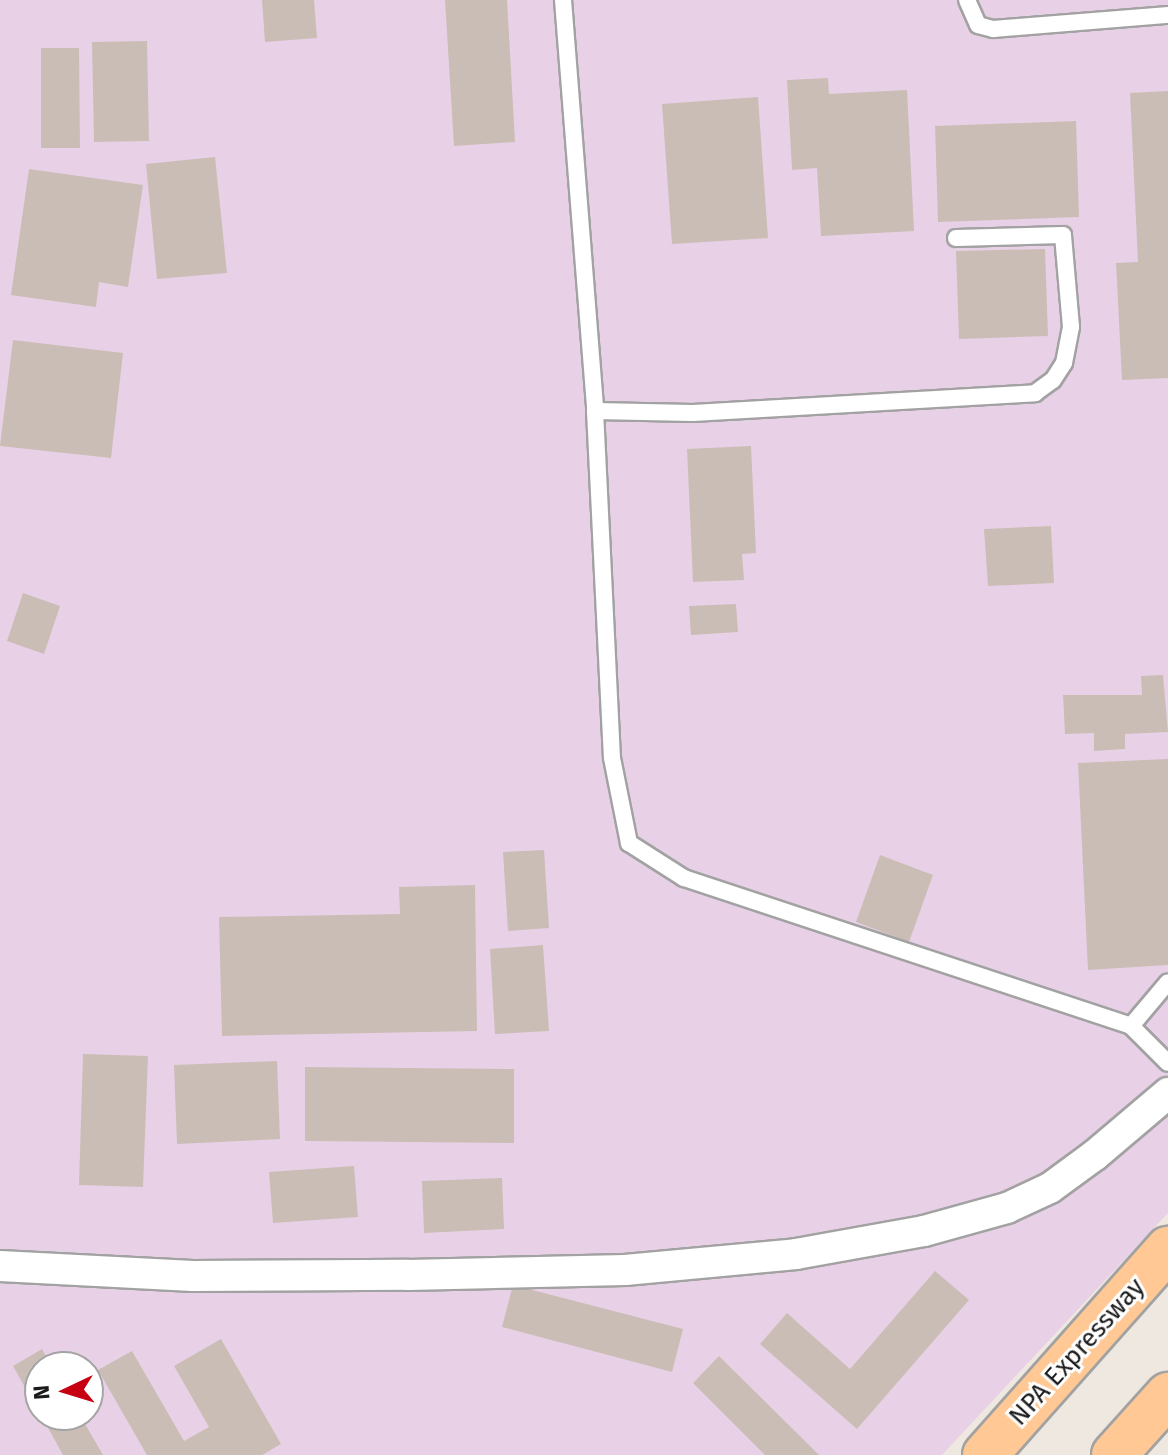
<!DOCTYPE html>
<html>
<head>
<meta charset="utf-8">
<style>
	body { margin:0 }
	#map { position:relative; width:1168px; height:1455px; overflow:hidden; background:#eee8e0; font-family:"Fira Sans",sans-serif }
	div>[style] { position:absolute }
	.industrial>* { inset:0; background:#e8d1e6 }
	.building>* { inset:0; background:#cabdb6 }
	.roads { filter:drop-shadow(2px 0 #a2a2a2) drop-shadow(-2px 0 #a2a2a2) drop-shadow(0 2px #a2a2a2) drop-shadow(0 -2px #a2a2a2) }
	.lane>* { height:16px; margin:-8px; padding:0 8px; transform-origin:8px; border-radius:8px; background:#fff }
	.street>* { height:30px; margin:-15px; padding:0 15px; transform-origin:15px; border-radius:15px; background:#fff }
	.primary>* { height:44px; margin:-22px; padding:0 22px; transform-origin:22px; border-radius:22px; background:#ffc894 }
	span { translate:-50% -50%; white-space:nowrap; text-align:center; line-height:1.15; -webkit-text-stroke:6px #fff; paint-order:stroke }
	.street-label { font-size:26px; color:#1b1b1b }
	.north { position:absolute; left:24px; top:1351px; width:80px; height:80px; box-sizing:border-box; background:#fff; border:2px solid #a4a4a4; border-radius:50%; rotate:266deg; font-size:22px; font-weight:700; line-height:32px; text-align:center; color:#1b1b1b }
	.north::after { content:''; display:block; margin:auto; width:28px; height:36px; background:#c70011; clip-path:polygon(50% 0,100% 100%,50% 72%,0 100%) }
</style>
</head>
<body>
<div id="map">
	<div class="industrial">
		<i style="clip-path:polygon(evenodd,0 0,1168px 0,1168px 1213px,942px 1455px,0 1455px,0 0,40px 1367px,88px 1367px,88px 1415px,40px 1415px,40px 1367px)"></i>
	</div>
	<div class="building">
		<i style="clip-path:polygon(262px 0,314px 0,317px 38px,265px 42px)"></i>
		<i style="clip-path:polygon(445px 0,507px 0,515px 142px,454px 146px)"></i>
		<i style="clip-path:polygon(147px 41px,149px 141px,94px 142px,92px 42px)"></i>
		<i style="clip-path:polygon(41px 48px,79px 48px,80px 148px,41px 148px)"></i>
		<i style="clip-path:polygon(828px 78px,829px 94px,907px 90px,914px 231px,821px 236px,817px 168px,792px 170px,787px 80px)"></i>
		<i style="clip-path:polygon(1168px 91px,1168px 378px,1122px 380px,1116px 263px,1138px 262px,1130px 93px)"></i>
		<i style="clip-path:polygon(758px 97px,768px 238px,672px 244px,662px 104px)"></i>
		<i style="clip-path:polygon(1076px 121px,1079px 217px,938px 222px,935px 126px)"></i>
		<i style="clip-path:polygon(215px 157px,227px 273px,157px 279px,146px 164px)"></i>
		<i style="clip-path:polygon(29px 169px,143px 185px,128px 287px,99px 282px,96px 307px,11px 295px)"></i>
		<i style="clip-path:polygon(1045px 249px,1048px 336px,959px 339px,956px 251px)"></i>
		<i style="clip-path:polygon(13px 340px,123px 353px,111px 458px,0 446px)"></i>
		<i style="clip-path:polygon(751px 446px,756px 553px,742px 554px,744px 580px,693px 582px,687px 449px)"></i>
		<i style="clip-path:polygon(1051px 526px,1054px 583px,988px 586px,984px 529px)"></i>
		<i style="clip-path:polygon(23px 593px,60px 606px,44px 654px,7px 641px)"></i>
		<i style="clip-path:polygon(736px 604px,738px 632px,691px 635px,689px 606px)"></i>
		<i style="clip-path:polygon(1163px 675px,1168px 732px,1125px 734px,1125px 749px,1094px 751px,1094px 733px,1065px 734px,1063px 695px,1142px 695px,1141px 676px)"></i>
		<i style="clip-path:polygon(1168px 759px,1168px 965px,1088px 970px,1078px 763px)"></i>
		<i style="clip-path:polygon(544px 850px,549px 928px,508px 931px,503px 852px)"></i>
		<i style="clip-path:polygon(880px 855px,933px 875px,909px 942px,856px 922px)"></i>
		<i style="clip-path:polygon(475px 885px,477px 1031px,222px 1036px,219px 917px,400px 914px,399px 887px)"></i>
		<i style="clip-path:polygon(543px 945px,549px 1031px,495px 1034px,490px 949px)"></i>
		<i style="clip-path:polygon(83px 1054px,148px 1056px,143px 1187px,79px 1185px)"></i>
		<i style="clip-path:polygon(277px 1061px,280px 1139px,177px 1144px,174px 1065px)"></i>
		<i style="clip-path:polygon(305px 1067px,514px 1069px,514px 1143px,305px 1141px)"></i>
		<i style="clip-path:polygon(354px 1166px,358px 1217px,273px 1223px,269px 1172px)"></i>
		<i style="clip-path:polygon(502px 1178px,504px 1229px,424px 1233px,422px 1181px)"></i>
		<i style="clip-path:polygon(935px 1271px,969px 1300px,857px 1429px,760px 1344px,787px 1313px,850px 1369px)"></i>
		<i style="clip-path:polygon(513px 1285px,683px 1329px,672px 1372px,502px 1327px)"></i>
		<i style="clip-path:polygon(221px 1339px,281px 1444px,262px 1455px,147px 1455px,98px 1370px,132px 1351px,184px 1441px,209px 1427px,174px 1366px)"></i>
		<i style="clip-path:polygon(42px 1349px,52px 1367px,40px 1367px,40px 1414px,13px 1366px)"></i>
		<i style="clip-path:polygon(719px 1356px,819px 1455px,765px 1455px,693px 1383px)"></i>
		<i style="clip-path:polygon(41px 1415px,80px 1415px,103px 1455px,63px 1455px)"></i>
	</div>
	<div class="roads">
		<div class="lane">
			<i style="left:563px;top:0;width:412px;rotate:85.5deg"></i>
			<i style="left:595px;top:411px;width:347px;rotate:87.2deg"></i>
			<i style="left:612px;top:758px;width:87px;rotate:78.7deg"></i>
			<i style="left:629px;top:843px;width:65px;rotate:32.5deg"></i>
			<i style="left:684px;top:878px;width:471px;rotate:18.3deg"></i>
			<i style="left:1131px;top:1026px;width:52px;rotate:45deg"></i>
			<i style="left:967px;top:0;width:27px;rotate:66deg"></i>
			<i style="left:978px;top:25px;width:16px;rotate:15deg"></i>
			<i style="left:993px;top:29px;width:176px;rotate:-4.6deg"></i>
			<i style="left:595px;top:411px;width:98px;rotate:1.2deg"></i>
			<i style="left:693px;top:413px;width:343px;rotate:-3.3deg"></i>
			<i style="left:1035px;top:393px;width:22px;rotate:-36deg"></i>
			<i style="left:1053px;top:380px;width:20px;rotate:-57deg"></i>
			<i style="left:1064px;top:363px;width:37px;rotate:-79deg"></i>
			<i style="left:1071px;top:327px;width:92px;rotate:-95deg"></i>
			<i style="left:1063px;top:235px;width:107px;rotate:178.4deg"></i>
			<i style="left:1131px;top:1026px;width:57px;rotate:-49.9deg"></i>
		</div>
		<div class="street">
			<i style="left:0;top:1266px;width:193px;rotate:3deg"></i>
			<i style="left:193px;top:1276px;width:215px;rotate:-0.3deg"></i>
			<i style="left:408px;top:1275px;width:217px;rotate:-1.3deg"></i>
			<i style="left:625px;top:1270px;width:172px;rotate:-5.3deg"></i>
			<i style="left:796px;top:1254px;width:130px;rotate:-10.2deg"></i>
			<i style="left:924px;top:1231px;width:86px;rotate:-15.5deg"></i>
			<i style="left:1007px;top:1208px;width:47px;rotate:-24.9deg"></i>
			<i style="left:1050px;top:1188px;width:56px;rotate:-36.3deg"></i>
			<i style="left:1095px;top:1155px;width:96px;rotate:-40.3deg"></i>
		</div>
		<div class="primary">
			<i style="left:985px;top:1455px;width:276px;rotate:-48.4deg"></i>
			<i style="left:1114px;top:1455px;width:81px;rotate:-48deg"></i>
		</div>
	</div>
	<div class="street-label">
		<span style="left:1077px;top:1352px;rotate:-48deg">NPA Expressway</span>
	</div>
	<div class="north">N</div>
</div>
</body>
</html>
